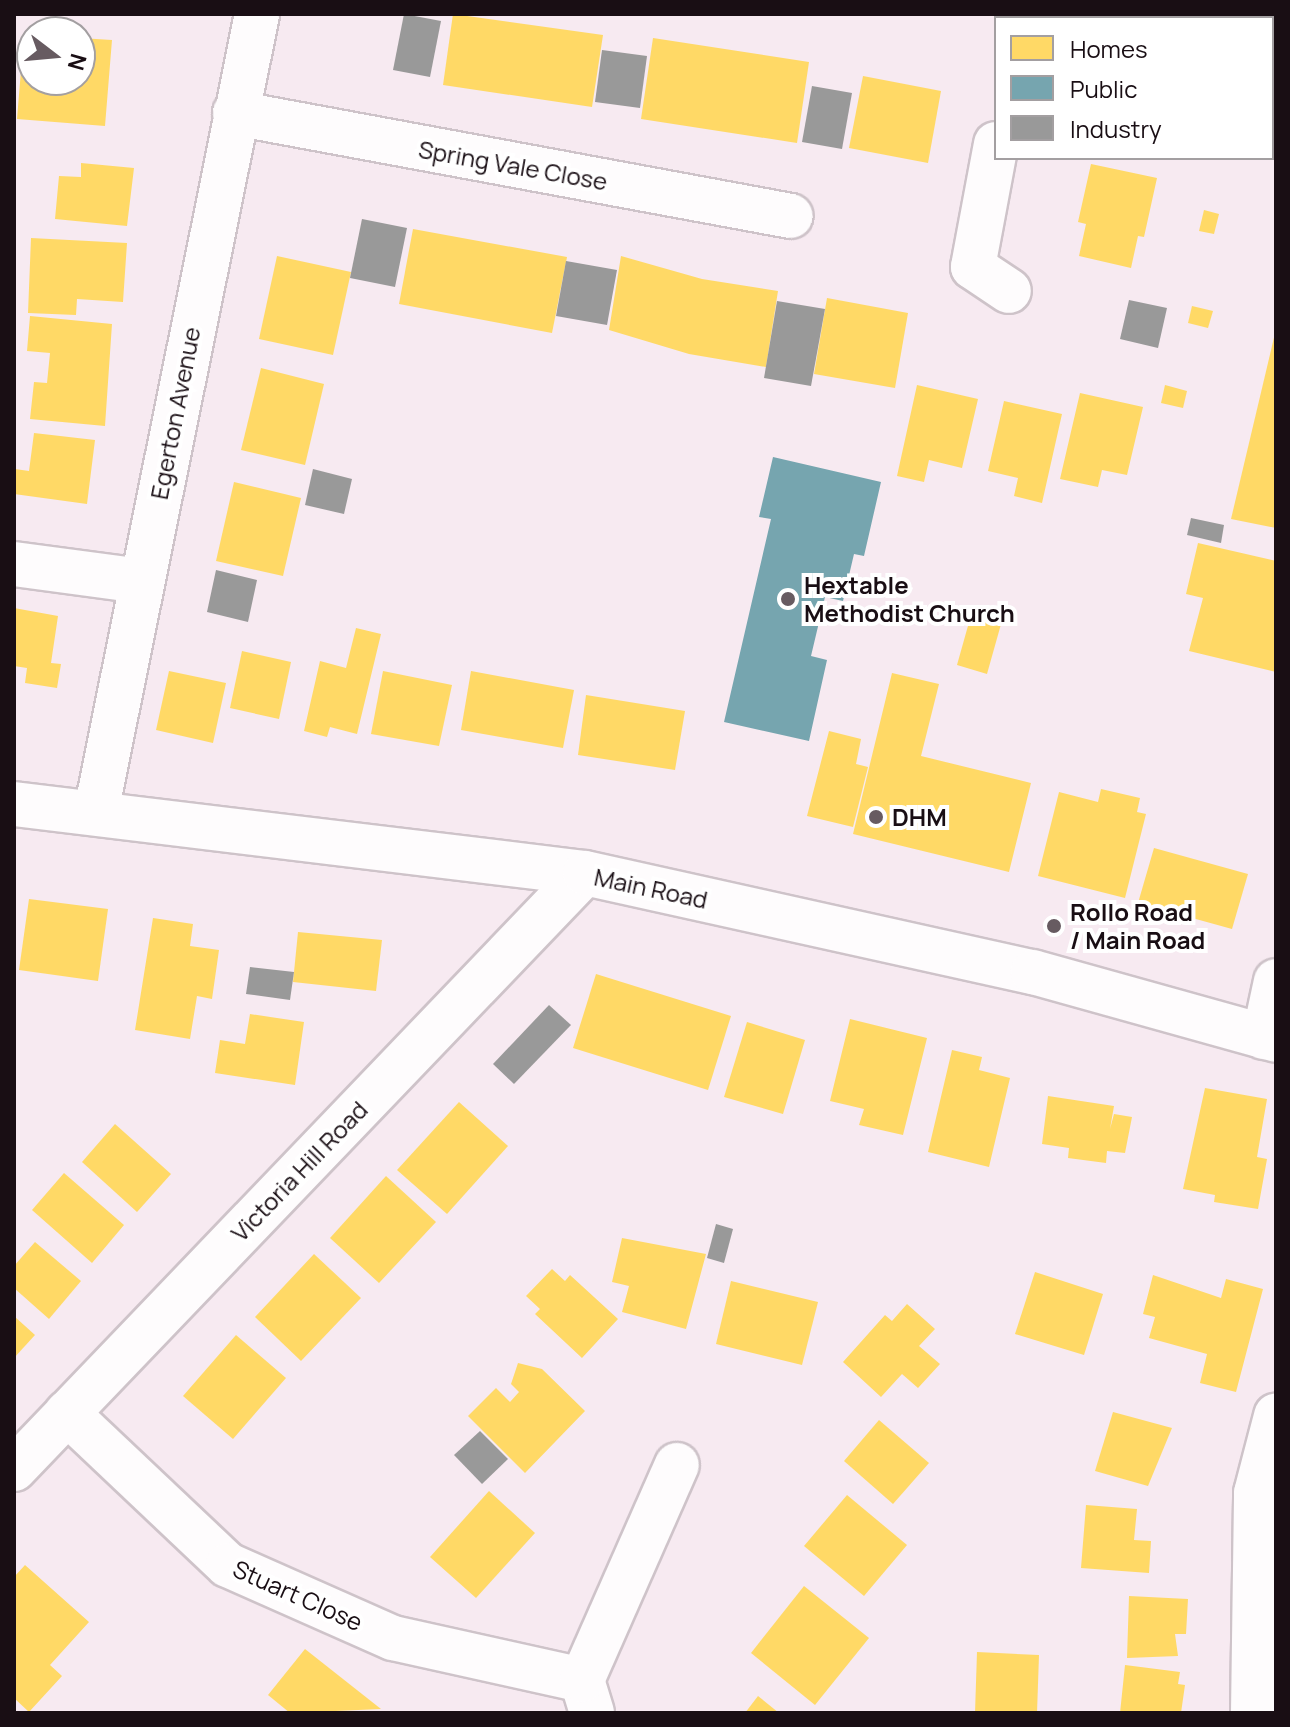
<!DOCTYPE html>
<html>
<head>
<meta charset="utf-8">
<style>
	body { margin:0 }
	#map { position:relative; width:1290px; height:1727px; overflow:hidden; background:#f7eaf1; font-family:Manrope,sans-serif }
	div>[style] { position:absolute }
	.homes>* { inset:0; background:#ffd966 }
	.public>* { inset:0; background:#76a5af }
	.industry>* { inset:0; background:#999 }
	.roads { filter:drop-shadow(2px 0 #cec3c9) drop-shadow(-2px 0 #cec3c9) drop-shadow(0 2px #cec3c9) drop-shadow(0 -2px #cec3c9) }
	.street>* { height:44px; margin:-22px; padding:0 22px; transform-origin:22px; border-radius:22px; background:#fefcfd }
	.secondary>* { height:44px; margin:-22px; padding:0 22px; transform-origin:22px; border-radius:22px; background:#fefcfd }
	.dots>* { width:22px; height:22px; translate:-50% -50%; box-sizing:border-box; border:4px solid #fff; border-radius:50% }
	span { translate:-50% -50%; white-space:nowrap; text-align:center; line-height:1.15; -webkit-text-stroke:8px #fff; paint-order:stroke }
	.street-label { font-size:24px; color:#190e14 }
	.poi-label { font-size:24px; color:#190e14; font-weight:700 }
	.left { translate:0 -50%; text-align:left }
	.frame { position:absolute; inset:0; border:16px solid #190e14; pointer-events:none }
	.legend { position:absolute; left:994px; top:16px; width:280px; height:144px; box-sizing:border-box; background:#fff; border:2px solid #a39fa1; margin:0; padding:10px 14px; list-style:none; font-size:24px; color:#190e14 }
	.legend li { display:flex; align-items:center; gap:16px; height:40px }
	.legend b { width:40px; border:2px solid #a39fa1 }
	.north { position:absolute; left:16px; top:16px; width:80px; height:80px; box-sizing:border-box; background:#fff; border:2px solid #a39fa1; border-radius:50%; rotate:106deg; font-size:22px; font-weight:700; line-height:32px; text-align:center; color:#190e14 }
	.north::after { content:''; display:block; margin:auto; width:28px; height:36px; background:#675b61; clip-path:polygon(50% 0,100% 100%,50% 72%,0 100%) }
</style>
</head>
<body>
<div id="map">
	<div class="homes">
		<i style="clip-path:polygon(453px 14px,603px 35px,592px 107px,443px 85px)"></i>
		<i style="clip-path:polygon(1085px 14px,1176px 14px,1084px 18px)"></i>
		<i style="clip-path:polygon(24px 34px,32px 34px,32px 80px,80px 80px,80px 38px,112px 40px,105px 126px,17px 119px)"></i>
		<i style="clip-path:polygon(653px 38px,809px 62px,797px 143px,641px 119px)"></i>
		<i style="clip-path:polygon(863px 76px,941px 91px,928px 163px,849px 148px)"></i>
		<i style="clip-path:polygon(81px 163px,134px 168px,127px 226px,55px 219px,59px 176px,81px 177px)"></i>
		<i style="clip-path:polygon(1091px 164px,1157px 178px,1144px 237px,1138px 236px,1131px 268px,1079px 256px,1086px 224px,1078px 222px)"></i>
		<i style="clip-path:polygon(1204px 210px,1219px 214px,1214px 234px,1199px 231px)"></i>
		<i style="clip-path:polygon(413px 229px,567px 257px,552px 333px,399px 304px)"></i>
		<i style="clip-path:polygon(31px 238px,127px 243px,123px 302px,77px 299px,76px 315px,28px 313px)"></i>
		<i style="clip-path:polygon(277px 256px,351px 272px,333px 355px,259px 339px)"></i>
		<i style="clip-path:polygon(621px 256px,702px 279px,778px 291px,766px 367px,689px 354px,609px 330px)"></i>
		<i style="clip-path:polygon(827px 298px,908px 313px,895px 388px,814px 374px)"></i>
		<i style="clip-path:polygon(1192px 306px,1213px 311px,1208px 328px,1188px 323px)"></i>
		<i style="clip-path:polygon(30px 316px,112px 324px,105px 426px,30px 419px,34px 382px,47px 383px,50px 353px,27px 351px)"></i>
		<i style="clip-path:polygon(1276px 329px,1276px 528px,1231px 519px)"></i>
		<i style="clip-path:polygon(261px 368px,324px 384px,305px 465px,241px 450px)"></i>
		<i style="clip-path:polygon(917px 385px,978px 399px,962px 468px,929px 460px,924px 482px,897px 476px)"></i>
		<i style="clip-path:polygon(1165px 385px,1187px 391px,1183px 408px,1161px 403px)"></i>
		<i style="clip-path:polygon(1080px 393px,1143px 407px,1127px 475px,1102px 470px,1098px 487px,1060px 479px)"></i>
		<i style="clip-path:polygon(1004px 401px,1062px 414px,1042px 503px,1014px 496px,1018px 478px,988px 471px)"></i>
		<i style="clip-path:polygon(34px 433px,95px 440px,87px 504px,14px 494px,15px 469px,29px 471px)"></i>
		<i style="clip-path:polygon(234px 482px,301px 498px,283px 576px,216px 561px)"></i>
		<i style="clip-path:polygon(1198px 543px,1276px 561px,1276px 672px,1189px 651px,1203px 598px,1186px 594px)"></i>
		<i style="clip-path:polygon(14px 608px,58px 616px,51px 663px,61px 664px,57px 688px,25px 683px,27px 668px,14px 666px)"></i>
		<i style="clip-path:polygon(973px 608px,1003px 617px,987px 674px,957px 665px)"></i>
		<i style="clip-path:polygon(356px 628px,381px 634px,357px 734px,330px 727px,327px 737px,304px 731px,320px 661px,346px 668px)"></i>
		<i style="clip-path:polygon(242px 651px,291px 662px,279px 719px,230px 708px)"></i>
		<i style="clip-path:polygon(169px 671px,226px 683px,213px 743px,156px 730px)"></i>
		<i style="clip-path:polygon(383px 671px,452px 685px,439px 746px,371px 734px)"></i>
		<i style="clip-path:polygon(471px 671px,574px 690px,563px 748px,461px 730px)"></i>
		<i style="clip-path:polygon(892px 673px,939px 684px,921px 756px,1031px 783px,1009px 872px,853px 834px)"></i>
		<i style="clip-path:polygon(586px 695px,685px 711px,675px 770px,578px 755px)"></i>
		<i style="clip-path:polygon(829px 731px,861px 739px,856px 764px,868px 767px,853px 827px,807px 816px)"></i>
		<i style="clip-path:polygon(1101px 789px,1140px 798px,1137px 812px,1146px 814px,1125px 898px,1038px 876px,1059px 792px,1098px 802px)"></i>
		<i style="clip-path:polygon(1154px 848px,1248px 874px,1232px 929px,1138px 903px)"></i>
		<i style="clip-path:polygon(29px 899px,108px 909px,98px 981px,19px 970px)"></i>
		<i style="clip-path:polygon(153px 918px,193px 924px,190px 946px,219px 950px,212px 999px,197px 996px,190px 1039px,135px 1030px)"></i>
		<i style="clip-path:polygon(298px 932px,382px 940px,376px 991px,293px 982px)"></i>
		<i style="clip-path:polygon(596px 974px,731px 1016px,708px 1090px,573px 1048px)"></i>
		<i style="clip-path:polygon(250px 1014px,304px 1022px,295px 1085px,215px 1073px,220px 1040px,245px 1044px)"></i>
		<i style="clip-path:polygon(850px 1019px,927px 1038px,903px 1135px,859px 1125px,864px 1109px,830px 1101px)"></i>
		<i style="clip-path:polygon(747px 1022px,805px 1040px,783px 1114px,724px 1097px)"></i>
		<i style="clip-path:polygon(952px 1050px,982px 1057px,979px 1070px,1010px 1078px,989px 1167px,928px 1152px)"></i>
		<i style="clip-path:polygon(1205px 1088px,1267px 1099px,1257px 1157px,1267px 1159px,1258px 1209px,1214px 1202px,1215px 1195px,1183px 1189px)"></i>
		<i style="clip-path:polygon(1048px 1096px,1114px 1106px,1110px 1129px,1114px 1114px,1132px 1117px,1125px 1153px,1107px 1151px,1106px 1163px,1068px 1158px,1069px 1148px,1042px 1144px)"></i>
		<i style="clip-path:polygon(459px 1102px,508px 1146px,447px 1214px,397px 1170px)"></i>
		<i style="clip-path:polygon(115px 1124px,171px 1174px,137px 1212px,82px 1162px)"></i>
		<i style="clip-path:polygon(64px 1173px,124px 1225px,92px 1263px,32px 1210px)"></i>
		<i style="clip-path:polygon(386px 1176px,436px 1222px,379px 1283px,330px 1238px)"></i>
		<i style="clip-path:polygon(622px 1238px,706px 1254px,686px 1329px,622px 1312px,629px 1286px,612px 1282px)"></i>
		<i style="clip-path:polygon(35px 1242px,81px 1281px,49px 1319px,14px 1288px,14px 1266px)"></i>
		<i style="clip-path:polygon(314px 1254px,361px 1298px,301px 1361px,255px 1317px)"></i>
		<i style="clip-path:polygon(552px 1269px,565px 1281px,570px 1275px,618px 1319px,582px 1358px,535px 1314px,540px 1309px,526px 1296px)"></i>
		<i style="clip-path:polygon(1035px 1272px,1103px 1294px,1084px 1355px,1015px 1334px)"></i>
		<i style="clip-path:polygon(1153px 1275px,1221px 1298px,1226px 1279px,1263px 1289px,1236px 1392px,1200px 1383px,1207px 1354px,1149px 1338px,1155px 1317px,1143px 1314px)"></i>
		<i style="clip-path:polygon(731px 1281px,818px 1302px,802px 1365px,716px 1344px)"></i>
		<i style="clip-path:polygon(907px 1304px,935px 1329px,919px 1346px,940px 1364px,918px 1388px,902px 1374px,881px 1397px,843px 1362px,885px 1315px,892px 1321px)"></i>
		<i style="clip-path:polygon(14px 1316px,35px 1335px,14px 1358px)"></i>
		<i style="clip-path:polygon(236px 1335px,286px 1378px,233px 1439px,183px 1396px)"></i>
		<i style="clip-path:polygon(518px 1363px,542px 1369px,585px 1411px,525px 1473px,468px 1416px,496px 1388px,510px 1402px,519px 1392px,511px 1384px)"></i>
		<i style="clip-path:polygon(1113px 1412px,1172px 1428px,1148px 1486px,1095px 1471px)"></i>
		<i style="clip-path:polygon(879px 1420px,929px 1463px,893px 1504px,844px 1461px)"></i>
		<i style="clip-path:polygon(489px 1491px,535px 1533px,476px 1598px,430px 1557px)"></i>
		<i style="clip-path:polygon(847px 1495px,907px 1545px,864px 1596px,804px 1546px)"></i>
		<i style="clip-path:polygon(1086px 1505px,1137px 1509px,1134px 1540px,1151px 1541px,1149px 1573px,1081px 1568px)"></i>
		<i style="clip-path:polygon(25px 1565px,89px 1622px,50px 1665px,62px 1676px,29px 1712px,14px 1698px,14px 1577px)"></i>
		<i style="clip-path:polygon(804px 1586px,869px 1638px,815px 1705px,751px 1653px)"></i>
		<i style="clip-path:polygon(1129px 1596px,1188px 1599px,1186px 1634px,1175px 1634px,1178px 1656px,1127px 1658px)"></i>
		<i style="clip-path:polygon(305px 1649px,381px 1709px,290px 1713px,268px 1695px)"></i>
		<i style="clip-path:polygon(977px 1652px,1039px 1655px,1037px 1713px,975px 1713px)"></i>
		<i style="clip-path:polygon(1125px 1665px,1180px 1672px,1178px 1684px,1185px 1685px,1181px 1713px,1120px 1713px)"></i>
		<i style="clip-path:polygon(758px 1696px,779px 1713px,745px 1713px)"></i>
	</div>
	<div class="public">
		<i style="clip-path:polygon(773px 457px,881px 482px,864px 556px,854px 554px,843px 601px,825px 597px,811px 656px,827px 660px,809px 741px,724px 722px,771px 519px,759px 517px)"></i>
	</div>
	<div class="industry">
		<i style="clip-path:polygon(404px 14px,441px 21px,430px 77px,393px 70px)"></i>
		<i style="clip-path:polygon(602px 50px,647px 56px,640px 108px,595px 102px)"></i>
		<i style="clip-path:polygon(812px 86px,852px 93px,842px 149px,802px 142px)"></i>
		<i style="clip-path:polygon(362px 219px,407px 228px,395px 287px,350px 278px)"></i>
		<i style="clip-path:polygon(566px 261px,617px 270px,607px 325px,556px 316px)"></i>
		<i style="clip-path:polygon(1129px 300px,1167px 308px,1158px 348px,1120px 339px)"></i>
		<i style="clip-path:polygon(777px 301px,825px 309px,811px 386px,764px 378px)"></i>
		<i style="clip-path:polygon(313px 469px,352px 479px,344px 514px,305px 505px)"></i>
		<i style="clip-path:polygon(1191px 518px,1224px 525px,1221px 543px,1187px 535px)"></i>
		<i style="clip-path:polygon(216px 570px,257px 580px,248px 622px,207px 612px)"></i>
		<i style="clip-path:polygon(250px 967px,294px 972px,290px 1000px,246px 994px)"></i>
		<i style="clip-path:polygon(549px 1005px,571px 1025px,514px 1084px,493px 1064px)"></i>
		<i style="clip-path:polygon(716px 1224px,733px 1229px,724px 1263px,707px 1258px)"></i>
		<i style="clip-path:polygon(480px 1431px,508px 1459px,482px 1484px,454px 1455px)"></i>
	</div>
	<div class="roads">
		<div class="street">
			<i style="left:1019px;top:18px;width:4px;rotate:-76deg"></i>
			<i style="left:235px;top:113px;width:565px;rotate:10.5deg"></i>
			<i style="left:996px;top:144px;width:125px;rotate:100.6deg"></i>
			<i style="left:973px;top:267px;width:43px;rotate:33.7deg"></i>
			<i style="left:14px;top:564px;width:128px;rotate:7.6deg"></i>
			<i style="left:96px;top:812px;width:814px;rotate:-78.59deg"></i>
			<i style="left:1264px;top:1037px;width:57px;rotate:-77.9deg"></i>
			<i style="left:67px;top:1413px;width:221px;rotate:43.4deg"></i>
			<i style="left:228px;top:1565px;width:180px;rotate:23.9deg"></i>
			<i style="left:393px;top:1638px;width:194px;rotate:12.5deg"></i>
			<i style="left:582px;top:1680px;width:34px;rotate:73deg"></i>
			<i style="left:14px;top:1469px;width:825px;rotate:-46.23deg"></i>
			<i style="left:582px;top:1680px;width:235px;rotate:-66.2deg"></i>
			<i style="left:1253px;top:1713px;width:220px;rotate:-89.2deg"></i>
			<i style="left:1256px;top:1493px;width:80px;rotate:-75.4deg"></i>
		</div>
		<div class="secondary">
			<i style="left:14px;top:804px;width:575px;rotate:6.89deg"></i>
			<i style="left:585px;top:873px;width:459px;rotate:12.5deg"></i>
			<i style="left:1033px;top:972px;width:252px;rotate:15.6deg"></i>
		</div>
	</div>
	<div class="dots">
		<i style="left:788px;top:599px;background:#675b61"></i>
		<i style="left:876px;top:817px;background:#675b61"></i>
		<i style="left:1054px;top:926px;background:#675b61"></i>
	</div>
	<div class="street-label">
		<span style="left:513px;top:165px;rotate:10deg">Spring Vale Close</span>
		<span style="left:175px;top:413px;rotate:-79deg">Egerton Avenue</span>
		<span style="left:651px;top:888px;rotate:12deg">Main Road</span>
		<span style="left:299px;top:1171px;rotate:-46deg">Victoria Hill Road</span>
		<span style="left:298px;top:1595px;rotate:24deg">Stuart Close</span>
	</div>
	<div class="poi-label">
		<span class="left" style="left:804px;top:599px">Hextable<br>Methodist Church</span>
		<span class="left" style="left:892px;top:817px">DHM</span>
		<span class="left" style="left:1070px;top:926px">Rollo Road<br>/ Main Road</span>
	</div>
	<div class="frame"></div>
	<ul class="legend">
	<li><b style="height:22px;background:#ffd966"></b>Homes</li>
	<li><b style="height:22px;background:#76a5af"></b>Public</li>
	<li><b style="height:22px;background:#999"></b>Industry</li>
	</ul>
	<div class="north">N</div>
</div>
</body>
</html>
